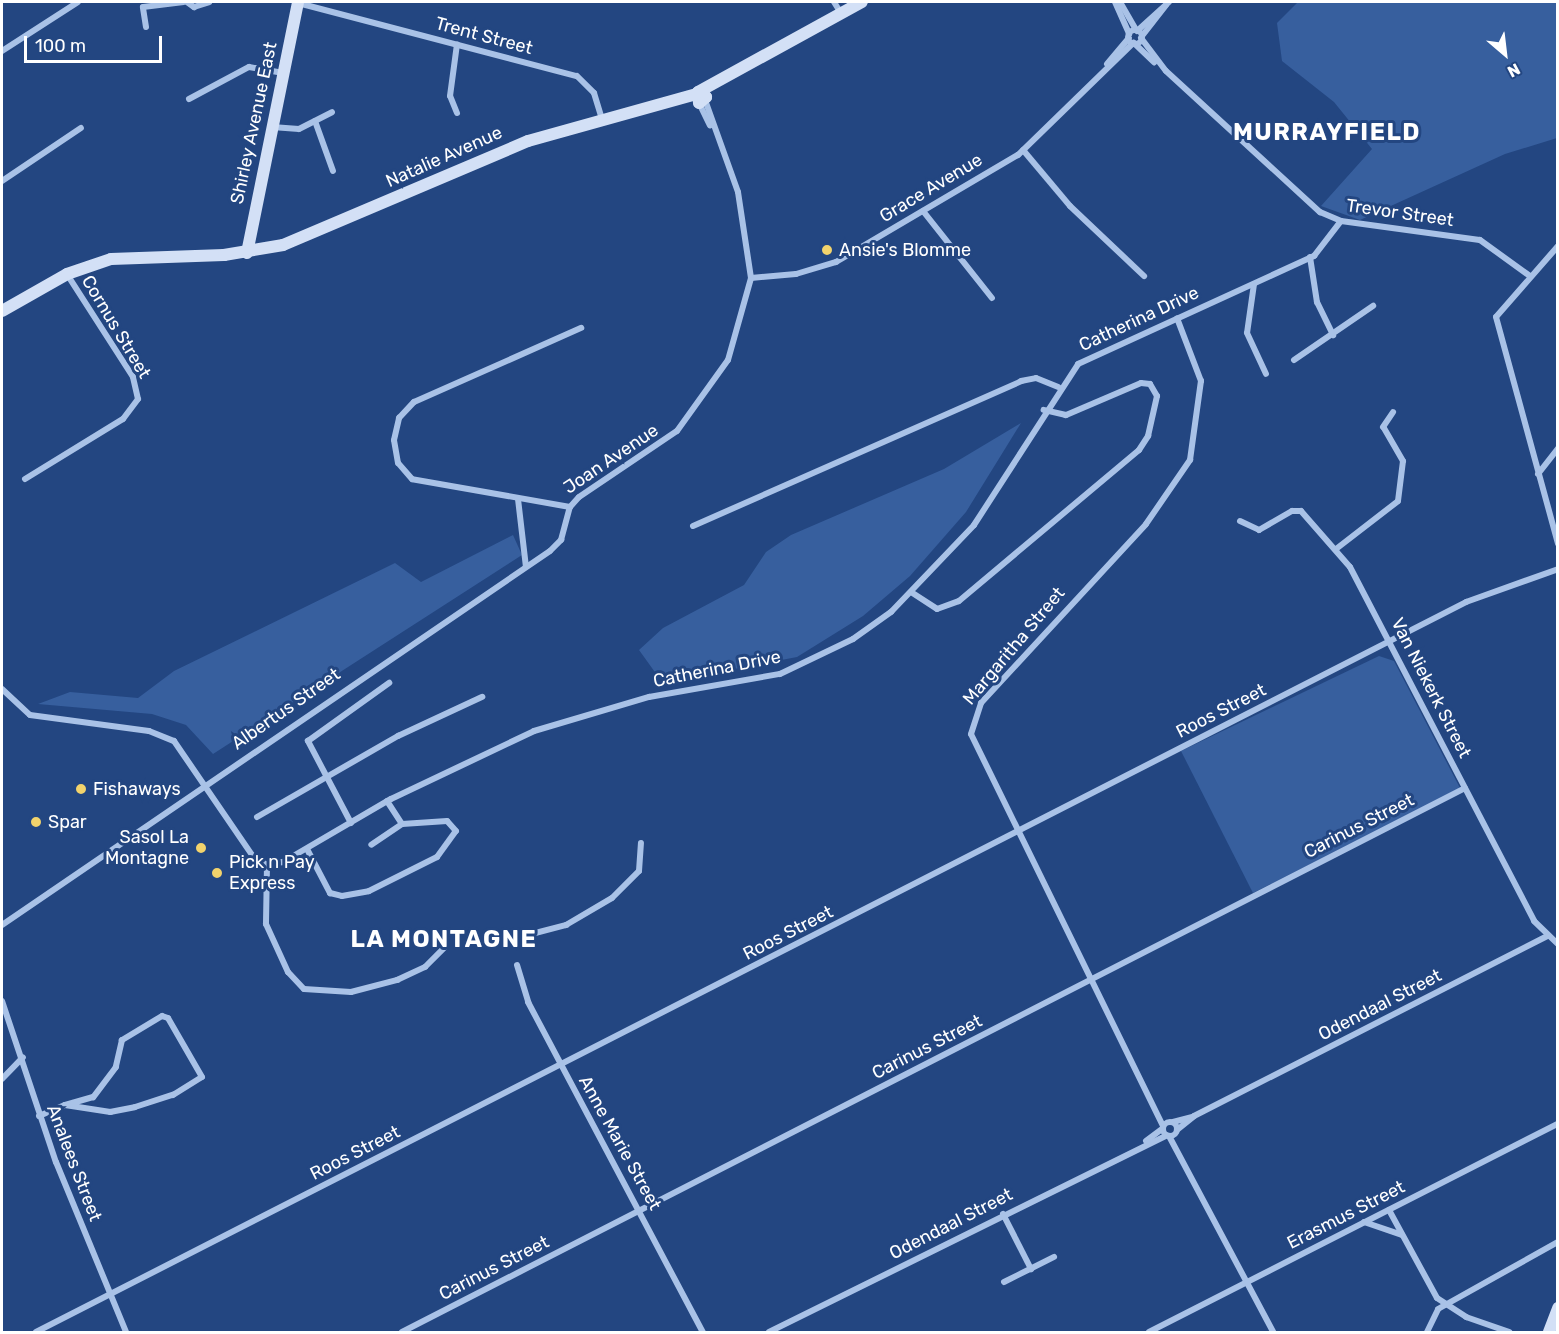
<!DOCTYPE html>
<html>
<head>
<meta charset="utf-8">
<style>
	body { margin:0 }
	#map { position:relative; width:1559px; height:1334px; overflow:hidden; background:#234681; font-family:Rubik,sans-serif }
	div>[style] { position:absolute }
	.green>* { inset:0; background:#375f9e }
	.street>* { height:6px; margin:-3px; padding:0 3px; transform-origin:3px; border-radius:3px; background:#a9c2e7 }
	.street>.ring { margin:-3px; padding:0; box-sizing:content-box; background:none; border:6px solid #a9c2e7; border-radius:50% }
	.secondary>* { height:12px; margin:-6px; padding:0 6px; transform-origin:6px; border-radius:6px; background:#d3e0f6 }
	.dots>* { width:16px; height:16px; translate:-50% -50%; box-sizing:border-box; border:3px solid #234681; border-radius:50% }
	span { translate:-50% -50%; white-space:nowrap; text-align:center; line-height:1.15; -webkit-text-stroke:6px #234681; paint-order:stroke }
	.street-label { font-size:18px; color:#fff }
	.poi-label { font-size:18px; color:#fff }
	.left { translate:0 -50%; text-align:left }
	.right { translate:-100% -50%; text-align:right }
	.district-label { font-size:24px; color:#fff; font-weight:700; letter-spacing:1.5px }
	.frame { position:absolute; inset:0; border:3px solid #fff; pointer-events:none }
	.north { position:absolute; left:1475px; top:24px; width:60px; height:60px; -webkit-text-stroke:4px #234681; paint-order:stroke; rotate:152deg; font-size:16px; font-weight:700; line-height:24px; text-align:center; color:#fff }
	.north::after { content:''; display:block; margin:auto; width:21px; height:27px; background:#fff; clip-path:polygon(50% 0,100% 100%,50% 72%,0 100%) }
	.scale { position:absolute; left:24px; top:36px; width:138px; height:27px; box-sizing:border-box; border:3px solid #fff; border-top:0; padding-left:8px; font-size:18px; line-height:21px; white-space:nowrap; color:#fff; -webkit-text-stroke:4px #234681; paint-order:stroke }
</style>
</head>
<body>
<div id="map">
	<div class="green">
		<i style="clip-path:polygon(1298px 2px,1557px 2px,1557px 138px,1505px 154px,1360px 220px,1321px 206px,1372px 149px,1334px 102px,1282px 61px,1277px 23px)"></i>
		<i style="clip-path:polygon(1021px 423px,966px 512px,910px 576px,863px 616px,797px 657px,677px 680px,657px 675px,639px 650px,663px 628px,744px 585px,766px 552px,791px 535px,944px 469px)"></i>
		<i style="clip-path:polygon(513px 535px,522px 555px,213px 754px,186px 725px,152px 714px,38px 704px,70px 692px,138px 698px,174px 671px,395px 563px,421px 582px)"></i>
		<i style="clip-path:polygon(1379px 656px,1394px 661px,1460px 788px,1253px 893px,1181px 751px)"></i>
	</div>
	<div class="street">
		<i style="left:187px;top:2px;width:9px;rotate:36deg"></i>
		<i style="left:194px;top:7px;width:16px;rotate:-18deg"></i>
		<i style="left:834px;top:2px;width:13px;rotate:58deg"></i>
		<i style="left:1115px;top:2px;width:35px;rotate:66deg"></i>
		<i style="left:1120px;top:2px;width:32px;rotate:60deg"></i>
		<i style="left:298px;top:3px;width:288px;rotate:14.7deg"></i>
		<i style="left:577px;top:76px;width:24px;rotate:45deg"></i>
		<i style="left:594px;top:93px;width:28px;rotate:73deg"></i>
		<i style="left:146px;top:27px;width:20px;rotate:-99deg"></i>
		<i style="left:143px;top:7px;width:41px;rotate:-7deg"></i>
		<i class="ring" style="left:1128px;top:30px;width:8px;height:8px"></i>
		<i style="left:1137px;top:31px;width:43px;rotate:-42.2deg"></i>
		<i style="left:1142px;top:36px;width:39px;rotate:-52deg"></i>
		<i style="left:1141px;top:38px;width:41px;rotate:52.9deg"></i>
		<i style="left:1166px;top:71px;width:209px;rotate:42.5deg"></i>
		<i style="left:1320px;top:212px;width:23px;rotate:23deg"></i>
		<i style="left:1341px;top:221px;width:140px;rotate:7.8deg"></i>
		<i style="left:1480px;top:240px;width:62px;rotate:35.8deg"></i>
		<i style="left:1134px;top:43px;width:28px;rotate:44deg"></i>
		<i style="left:2px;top:51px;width:90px;rotate:-32.8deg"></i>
		<i style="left:1107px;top:64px;width:34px;rotate:-50deg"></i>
		<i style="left:189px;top:99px;width:68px;rotate:-28.1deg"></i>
		<i style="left:249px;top:67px;width:35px;rotate:10deg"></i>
		<i style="left:699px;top:103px;width:25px;rotate:64deg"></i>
		<i style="left:457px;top:113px;width:18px;rotate:-112deg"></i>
		<i style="left:450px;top:96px;width:52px;rotate:-82.3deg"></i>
		<i style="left:315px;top:121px;width:53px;rotate:70.2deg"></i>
		<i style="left:272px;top:127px;width:27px;rotate:4deg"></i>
		<i style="left:299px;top:129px;width:37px;rotate:-27deg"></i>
		<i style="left:1023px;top:150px;width:73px;rotate:50deg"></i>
		<i style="left:1070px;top:206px;width:102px;rotate:43.4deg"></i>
		<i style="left:2px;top:181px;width:95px;rotate:-33.9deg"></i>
		<i style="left:923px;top:211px;width:111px;rotate:51.6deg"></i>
		<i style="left:1558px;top:246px;width:94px;rotate:131.1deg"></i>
		<i style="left:1496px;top:317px;width:235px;rotate:74.7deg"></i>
		<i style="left:1310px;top:257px;width:46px;rotate:81.2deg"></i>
		<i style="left:1317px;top:302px;width:37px;rotate:64deg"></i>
		<i style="left:751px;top:278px;width:45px;rotate:-5.1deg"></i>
		<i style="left:796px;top:274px;width:42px;rotate:-16.7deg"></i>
		<i style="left:836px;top:262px;width:211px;rotate:-30.5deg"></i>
		<i style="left:1018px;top:155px;width:161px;rotate:-44.2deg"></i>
		<i style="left:1254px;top:284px;width:49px;rotate:98.1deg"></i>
		<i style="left:1247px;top:333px;width:45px;rotate:65.1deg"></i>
		<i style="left:1294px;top:360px;width:96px;rotate:-34.4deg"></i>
		<i style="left:1538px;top:474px;width:33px;rotate:-52deg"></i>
		<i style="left:25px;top:479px;width:115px;rotate:-31.5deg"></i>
		<i style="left:123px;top:419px;width:25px;rotate:-53deg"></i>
		<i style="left:138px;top:399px;width:23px;rotate:-103deg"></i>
		<i style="left:133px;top:377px;width:122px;rotate:-122.7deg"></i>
		<i style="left:518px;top:499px;width:68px;rotate:83.3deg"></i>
		<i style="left:570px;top:507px;width:160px;rotate:-170deg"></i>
		<i style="left:412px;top:479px;width:21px;rotate:-131deg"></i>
		<i style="left:398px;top:463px;width:23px;rotate:-100deg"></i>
		<i style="left:394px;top:440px;width:23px;rotate:-77deg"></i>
		<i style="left:399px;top:418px;width:22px;rotate:-47deg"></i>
		<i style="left:414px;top:402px;width:183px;rotate:-23.9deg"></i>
		<i style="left:1240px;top:521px;width:21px;rotate:25deg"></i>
		<i style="left:1259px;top:530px;width:38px;rotate:-30deg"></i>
		<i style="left:1292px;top:511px;width:9px"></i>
		<i style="left:1301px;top:511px;width:74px;rotate:48.8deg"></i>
		<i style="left:1350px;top:567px;width:399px;rotate:62.5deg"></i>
		<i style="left:1534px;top:921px;width:33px;rotate:44deg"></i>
		<i style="left:693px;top:526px;width:359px;rotate:-23.8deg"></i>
		<i style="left:1021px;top:381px;width:15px;rotate:-11deg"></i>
		<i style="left:1036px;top:378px;width:24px;rotate:22deg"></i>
		<i style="left:1336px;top:549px;width:78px;rotate:-37.7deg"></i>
		<i style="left:1398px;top:501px;width:40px;rotate:-82.9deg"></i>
		<i style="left:1403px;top:461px;width:39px;rotate:-120deg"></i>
		<i style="left:1383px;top:427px;width:18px;rotate:-56deg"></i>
		<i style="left:911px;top:592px;width:31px;rotate:33deg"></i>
		<i style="left:937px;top:609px;width:23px;rotate:-20deg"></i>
		<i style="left:959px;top:601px;width:235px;rotate:-40deg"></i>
		<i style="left:1139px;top:450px;width:17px;rotate:-57deg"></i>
		<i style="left:1148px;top:436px;width:41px;rotate:-77.3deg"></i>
		<i style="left:1157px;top:396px;width:14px;rotate:-120deg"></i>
		<i style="left:1150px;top:384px;width:9px;rotate:-174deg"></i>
		<i style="left:1141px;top:383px;width:82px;rotate:156.9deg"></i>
		<i style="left:1066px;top:415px;width:23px;rotate:-167deg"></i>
		<i style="left:2px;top:689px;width:38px;rotate:43deg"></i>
		<i style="left:30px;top:715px;width:120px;rotate:7.7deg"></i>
		<i style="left:149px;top:731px;width:27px;rotate:22deg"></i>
		<i style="left:174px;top:741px;width:138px;rotate:55.6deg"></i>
		<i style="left:252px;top:855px;width:18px;rotate:34deg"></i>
		<i style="left:267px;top:865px;width:16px;rotate:-11deg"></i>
		<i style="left:283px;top:862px;width:125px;rotate:-30.3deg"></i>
		<i style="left:391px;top:799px;width:158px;rotate:-25.4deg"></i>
		<i style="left:534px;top:731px;width:120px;rotate:-16.5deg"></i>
		<i style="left:649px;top:697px;width:133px;rotate:-10deg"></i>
		<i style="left:780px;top:674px;width:81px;rotate:-25.6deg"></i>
		<i style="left:853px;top:639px;width:47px;rotate:-35.4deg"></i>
		<i style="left:891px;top:612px;width:120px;rotate:-46.3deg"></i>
		<i style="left:974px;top:525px;width:192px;rotate:-57.1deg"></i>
		<i style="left:1078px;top:364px;width:260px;rotate:-24.6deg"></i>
		<i style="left:1314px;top:256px;width:44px;rotate:-52.4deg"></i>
		<i style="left:387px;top:801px;width:27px;rotate:57deg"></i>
		<i style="left:257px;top:817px;width:163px;rotate:-29.9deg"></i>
		<i style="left:398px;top:736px;width:93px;rotate:-24.9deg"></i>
		<i style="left:351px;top:823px;width:93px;rotate:-117.7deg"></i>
		<i style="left:308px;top:741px;width:100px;rotate:-35.6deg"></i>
		<i style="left:307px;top:849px;width:50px;rotate:62.4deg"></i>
		<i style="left:330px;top:893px;width:12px;rotate:14deg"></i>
		<i style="left:342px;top:896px;width:27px;rotate:-10deg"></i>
		<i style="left:369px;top:891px;width:76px;rotate:-26.6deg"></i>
		<i style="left:437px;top:857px;width:32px;rotate:-54deg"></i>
		<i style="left:456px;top:831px;width:13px;rotate:-132deg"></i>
		<i style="left:447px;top:821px;width:45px;rotate:176.2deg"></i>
		<i style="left:402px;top:824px;width:37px;rotate:146deg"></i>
		<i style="left:267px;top:865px;width:59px;rotate:91deg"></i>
		<i style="left:266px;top:924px;width:53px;rotate:65.4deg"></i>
		<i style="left:288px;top:972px;width:23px;rotate:47deg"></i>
		<i style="left:304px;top:989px;width:47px;rotate:3.7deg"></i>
		<i style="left:351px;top:992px;width:48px;rotate:-14.6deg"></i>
		<i style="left:397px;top:980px;width:31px;rotate:-25deg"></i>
		<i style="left:425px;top:967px;width:27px;rotate:-45deg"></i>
		<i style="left:2px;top:925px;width:663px;rotate:-34.31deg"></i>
		<i style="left:550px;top:551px;width:16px;rotate:-45deg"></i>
		<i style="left:561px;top:540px;width:34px;rotate:-75deg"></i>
		<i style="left:570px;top:507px;width:13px;rotate:-48deg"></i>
		<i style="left:579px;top:497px;width:118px;rotate:-34deg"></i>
		<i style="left:677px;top:431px;width:87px;rotate:-54.3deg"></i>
		<i style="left:728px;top:360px;width:85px;rotate:-74.3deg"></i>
		<i style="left:751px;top:278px;width:87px;rotate:-98.6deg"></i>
		<i style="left:738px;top:192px;width:98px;rotate:-109.7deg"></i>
		<i style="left:520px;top:937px;width:48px;rotate:-14.6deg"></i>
		<i style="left:566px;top:925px;width:53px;rotate:-30.4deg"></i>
		<i style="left:612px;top:898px;width:38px;rotate:-45deg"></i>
		<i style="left:639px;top:871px;width:28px;rotate:-86deg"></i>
		<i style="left:517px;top:965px;width:39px;rotate:73deg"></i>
		<i style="left:528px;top:1002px;width:374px;rotate:62.1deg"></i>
		<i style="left:2px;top:1001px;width:170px;rotate:71.5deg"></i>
		<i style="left:56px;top:1162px;width:184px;rotate:67.6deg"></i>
		<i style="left:2px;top:1079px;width:30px;rotate:-46deg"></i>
		<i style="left:39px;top:1116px;width:28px;rotate:-23deg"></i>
		<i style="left:65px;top:1105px;width:46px;rotate:8.8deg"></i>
		<i style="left:110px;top:1112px;width:25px;rotate:-11deg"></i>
		<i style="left:135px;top:1107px;width:40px;rotate:-18deg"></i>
		<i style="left:173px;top:1095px;width:34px;rotate:-32deg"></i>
		<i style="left:202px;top:1077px;width:68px;rotate:-120deg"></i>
		<i style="left:168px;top:1018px;width:6px;rotate:-162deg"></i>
		<i style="left:162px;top:1016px;width:47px;rotate:149deg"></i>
		<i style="left:122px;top:1040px;width:28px;rotate:103deg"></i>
		<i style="left:116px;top:1067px;width:38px;rotate:127deg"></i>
		<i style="left:93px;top:1097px;width:29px;rotate:164deg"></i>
		<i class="ring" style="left:1163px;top:1122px;width:8px;height:8px"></i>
		<i style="left:1173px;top:1122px;width:20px;rotate:-15deg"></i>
		<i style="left:1163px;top:1126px;width:436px;rotate:-116.1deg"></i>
		<i style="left:971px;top:734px;width:33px;rotate:-72deg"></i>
		<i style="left:981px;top:703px;width:243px;rotate:-47.3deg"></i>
		<i style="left:1146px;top:524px;width:78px;rotate:-55.5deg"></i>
		<i style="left:1190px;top:460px;width:80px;rotate:-82.1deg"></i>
		<i style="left:1201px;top:381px;width:67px;rotate:-110.9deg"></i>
		<i style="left:1177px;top:1130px;width:22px;rotate:-39deg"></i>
		<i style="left:1194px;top:1116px;width:396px;rotate:-27deg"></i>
		<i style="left:1169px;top:1136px;width:222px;rotate:62deg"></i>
		<i style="left:1146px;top:1141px;width:21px;rotate:-37deg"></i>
		<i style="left:1389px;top:1210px;width:100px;rotate:61.4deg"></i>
		<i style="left:1437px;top:1298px;width:35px;rotate:33deg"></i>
		<i style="left:1466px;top:1317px;width:46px;rotate:19.2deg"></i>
		<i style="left:1003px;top:1214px;width:62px;rotate:63deg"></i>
		<i style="left:1364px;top:1222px;width:40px;rotate:18.9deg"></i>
		<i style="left:1004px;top:1282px;width:56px;rotate:-26.6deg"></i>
		<i style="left:36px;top:1332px;width:1606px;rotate:-27.04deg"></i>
		<i style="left:1466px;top:602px;width:98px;rotate:-19.7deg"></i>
		<i style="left:402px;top:1332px;width:1194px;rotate:-27.1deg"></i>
		<i style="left:769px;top:1332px;width:444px;rotate:-26.3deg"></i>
		<i style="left:1149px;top:1332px;width:459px;rotate:-27deg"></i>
		<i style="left:1427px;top:1332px;width:25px;rotate:-64deg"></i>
		<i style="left:1438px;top:1309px;width:137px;rotate:-29.2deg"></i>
	</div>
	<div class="secondary">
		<i style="left:700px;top:92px;width:8px;rotate:40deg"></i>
		<i style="left:706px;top:97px;width:9px;rotate:139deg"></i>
		<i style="left:699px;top:103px;width:11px;rotate:-95deg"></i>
		<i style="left:698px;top:92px;width:187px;rotate:-28.8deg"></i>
		<i style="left:247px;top:253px;width:256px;rotate:-78.5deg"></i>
		<i style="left:2px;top:311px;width:75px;rotate:-29.6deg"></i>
		<i style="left:67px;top:274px;width:46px;rotate:-18.8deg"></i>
		<i style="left:111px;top:259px;width:113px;rotate:-2deg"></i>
		<i style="left:224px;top:255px;width:60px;rotate:-9.6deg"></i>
		<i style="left:283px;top:245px;width:266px;rotate:-23deg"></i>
		<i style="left:528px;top:141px;width:174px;rotate:-15.6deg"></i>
		<i style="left:1549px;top:1332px;width:26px;rotate:-69deg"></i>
	</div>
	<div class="dots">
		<i style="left:827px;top:250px;background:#f2d36c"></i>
		<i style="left:81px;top:789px;background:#f2d36c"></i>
		<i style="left:36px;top:822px;background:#f2d36c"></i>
		<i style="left:201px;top:848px;background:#f2d36c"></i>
		<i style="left:217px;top:873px;background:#f2d36c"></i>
	</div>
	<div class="street-label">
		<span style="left:484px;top:36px;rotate:15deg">Trent Street</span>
		<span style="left:254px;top:123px;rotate:-78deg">Shirley Avenue East</span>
		<span style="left:444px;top:157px;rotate:-24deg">Natalie Avenue</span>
		<span style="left:931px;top:188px;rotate:-31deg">Grace Avenue</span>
		<span style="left:1400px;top:213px;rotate:8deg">Trevor Street</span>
		<span style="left:1139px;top:319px;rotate:-25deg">Catherina Drive</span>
		<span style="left:116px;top:327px;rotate:59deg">Cornus Street</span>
		<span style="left:611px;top:459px;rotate:-34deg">Joan Avenue</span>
		<span style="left:1014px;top:646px;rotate:-50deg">Margaritha Street</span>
		<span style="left:717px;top:669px;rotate:-11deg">Catherina Drive</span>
		<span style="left:1431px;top:688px;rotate:63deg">Van Niekerk Street</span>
		<span style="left:286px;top:709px;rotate:-35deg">Albertus Street</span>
		<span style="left:1221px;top:711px;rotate:-27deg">Roos Street</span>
		<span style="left:1359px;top:826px;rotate:-27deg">Carinus Street</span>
		<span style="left:788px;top:933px;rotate:-27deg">Roos Street</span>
		<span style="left:1380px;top:1005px;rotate:-27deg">Odendaal Street</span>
		<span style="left:927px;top:1047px;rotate:-27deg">Carinus Street</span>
		<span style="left:620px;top:1143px;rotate:61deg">Anne Marie Street</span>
		<span style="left:355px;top:1153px;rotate:-27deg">Roos Street</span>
		<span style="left:74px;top:1163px;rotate:69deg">Analees Street</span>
		<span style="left:1346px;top:1215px;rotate:-27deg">Erasmus Street</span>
		<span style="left:951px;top:1224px;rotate:-27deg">Odendaal Street</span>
		<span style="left:494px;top:1268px;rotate:-27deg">Carinus Street</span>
	</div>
	<div class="poi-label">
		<span class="left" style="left:839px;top:250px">Ansie's Blomme</span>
		<span class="left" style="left:93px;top:789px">Fishaways</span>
		<span class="left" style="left:48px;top:822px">Spar</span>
		<span class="right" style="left:189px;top:848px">Sasol La<br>Montagne</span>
		<span class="left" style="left:229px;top:873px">Pick n Pay<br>Express</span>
	</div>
	<div class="district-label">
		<span style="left:1327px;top:133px">MURRAYFIELD</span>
		<span style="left:444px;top:940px">LA MONTAGNE</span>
	</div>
	<div class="frame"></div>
	<div class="north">N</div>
	<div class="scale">100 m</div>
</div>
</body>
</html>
